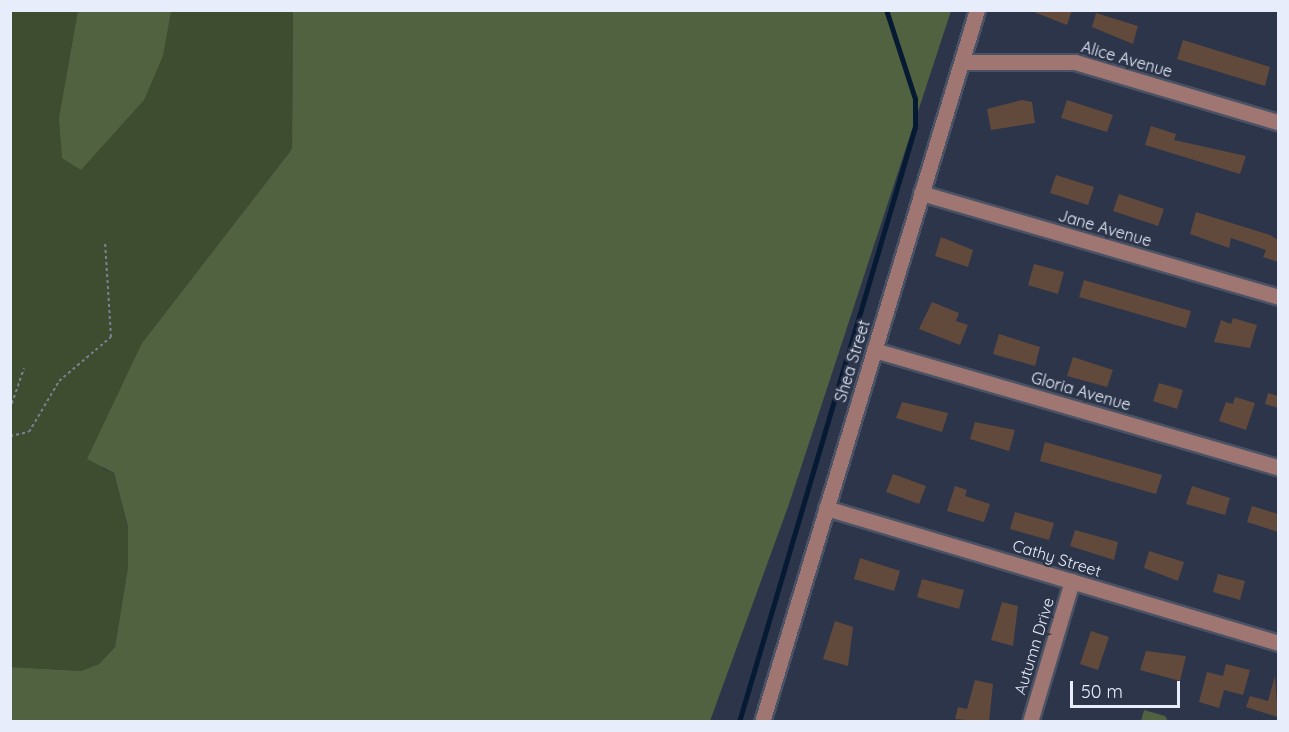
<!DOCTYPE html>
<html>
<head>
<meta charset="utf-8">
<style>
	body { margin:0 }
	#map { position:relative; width:1289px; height:732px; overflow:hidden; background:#2c3549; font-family:Quicksand,sans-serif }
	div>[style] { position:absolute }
	.green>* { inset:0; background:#3e4c2f }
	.forest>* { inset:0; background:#516240 }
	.stream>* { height:4.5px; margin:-2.25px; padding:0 2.25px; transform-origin:2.25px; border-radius:2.25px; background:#071a33 }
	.building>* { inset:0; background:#614a3b }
	.path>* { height:2px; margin-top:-1px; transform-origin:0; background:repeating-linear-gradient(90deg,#798192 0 3px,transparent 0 6px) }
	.roads { filter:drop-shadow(2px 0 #4a5265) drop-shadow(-2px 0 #4a5265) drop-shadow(0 2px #4a5265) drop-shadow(0 -2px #4a5265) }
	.minor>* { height:15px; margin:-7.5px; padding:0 7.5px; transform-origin:7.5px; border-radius:7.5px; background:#9f7671 }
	span { translate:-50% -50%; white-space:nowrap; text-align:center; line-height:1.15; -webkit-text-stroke:5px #2c3549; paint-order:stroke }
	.street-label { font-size:16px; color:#e7edfb }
	.frame { position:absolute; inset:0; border:12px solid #e7edfb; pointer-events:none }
	.scale { position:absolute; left:1070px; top:681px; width:110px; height:27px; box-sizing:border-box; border:3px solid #e7edfb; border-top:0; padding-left:8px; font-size:18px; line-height:21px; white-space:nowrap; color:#e7edfb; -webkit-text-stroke:4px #2c3549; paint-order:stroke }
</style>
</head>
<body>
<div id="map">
	<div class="green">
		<i style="clip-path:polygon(10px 11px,293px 11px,292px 149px,142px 343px,102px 468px,114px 473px,128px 528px,128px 567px,115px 647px,99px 664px,81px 671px,11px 667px)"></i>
	</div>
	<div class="forest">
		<i style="clip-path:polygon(78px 11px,171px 11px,163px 56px,144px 100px,81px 170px,62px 158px,59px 118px)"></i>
		<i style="clip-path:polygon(293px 11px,951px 11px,789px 504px,710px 721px,11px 721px,11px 667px,81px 671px,99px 664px,115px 647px,128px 567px,128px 527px,114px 473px,87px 459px,142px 343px,292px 149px)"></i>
		<i style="clip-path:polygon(1144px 710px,1165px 716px,1168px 721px,1141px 721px)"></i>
	</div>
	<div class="stream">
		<i style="left:739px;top:722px;width:620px;rotate:-73.52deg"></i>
		<i style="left:915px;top:127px;width:28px;rotate:-90deg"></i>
		<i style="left:915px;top:99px;width:94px;rotate:-108deg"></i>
	</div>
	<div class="building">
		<i style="clip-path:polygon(1029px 10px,1072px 10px,1067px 25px)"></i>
		<i style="clip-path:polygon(1096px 13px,1138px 26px,1133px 44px,1092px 27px)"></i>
		<i style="clip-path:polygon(1183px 40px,1270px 67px,1265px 86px,1177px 59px)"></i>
		<i style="clip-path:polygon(1022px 100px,1032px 102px,1035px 123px,991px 130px,987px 109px)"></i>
		<i style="clip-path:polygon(1067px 100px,1113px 115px,1107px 132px,1061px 118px)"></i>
		<i style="clip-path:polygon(1151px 126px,1176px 134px,1174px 140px,1246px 156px,1240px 174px,1145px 145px)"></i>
		<i style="clip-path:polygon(1056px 175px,1094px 187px,1088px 205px,1050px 193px)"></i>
		<i style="clip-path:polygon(1119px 194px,1164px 209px,1158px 226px,1113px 211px)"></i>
		<i style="clip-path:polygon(1196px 212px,1270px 235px,1278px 240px,1278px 262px,1263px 257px,1266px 250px,1231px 238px,1229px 248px,1190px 234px)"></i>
		<i style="clip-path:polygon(941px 237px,973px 250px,968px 267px,935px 256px)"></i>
		<i style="clip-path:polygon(1034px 264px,1064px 272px,1058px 294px,1028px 285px)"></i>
		<i style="clip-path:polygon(1084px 280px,1191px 311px,1186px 328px,1079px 297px)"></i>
		<i style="clip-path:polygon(932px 302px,959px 313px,956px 321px,968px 325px,960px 345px,919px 329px)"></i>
		<i style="clip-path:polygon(1233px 318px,1257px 325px,1250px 348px,1214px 342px,1221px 320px,1231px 324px)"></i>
		<i style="clip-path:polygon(999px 334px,1040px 347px,1035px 366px,993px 354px)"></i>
		<i style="clip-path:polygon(1073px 357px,1113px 370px,1107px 387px,1067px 376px)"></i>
		<i style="clip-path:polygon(1159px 383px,1183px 390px,1177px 409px,1153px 401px)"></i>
		<i style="clip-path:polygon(1268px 393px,1278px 396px,1278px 408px,1265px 404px)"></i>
		<i style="clip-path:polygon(1235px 397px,1255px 403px,1246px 430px,1219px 421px,1226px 402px,1233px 404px)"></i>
		<i style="clip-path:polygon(902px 402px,948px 413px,942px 432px,896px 418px)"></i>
		<i style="clip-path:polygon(975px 422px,1015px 430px,1009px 451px,970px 439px)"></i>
		<i style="clip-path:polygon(1045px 442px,1162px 475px,1156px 494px,1040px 461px)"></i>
		<i style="clip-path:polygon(893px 474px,926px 486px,919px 504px,886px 492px)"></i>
		<i style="clip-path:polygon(955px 486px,967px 490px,965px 496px,990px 504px,984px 522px,947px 511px)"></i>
		<i style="clip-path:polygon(1192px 486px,1230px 498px,1225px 515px,1186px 504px)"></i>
		<i style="clip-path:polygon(1252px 506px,1278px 514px,1278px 532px,1247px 522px)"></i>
		<i style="clip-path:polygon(1015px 512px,1054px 523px,1049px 540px,1010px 529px)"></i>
		<i style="clip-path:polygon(1075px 530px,1118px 542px,1114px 560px,1070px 546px)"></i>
		<i style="clip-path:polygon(1149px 551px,1184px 562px,1178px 581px,1144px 568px)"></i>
		<i style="clip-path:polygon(860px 558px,900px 571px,894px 591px,854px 579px)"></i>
		<i style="clip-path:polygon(1218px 574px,1245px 581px,1240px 600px,1213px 592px)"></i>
		<i style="clip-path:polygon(922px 579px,964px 590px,959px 609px,917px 597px)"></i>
		<i style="clip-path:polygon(1002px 602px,1018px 606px,1013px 646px,991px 640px)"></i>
		<i style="clip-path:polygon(835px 621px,853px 627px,848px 666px,823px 659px)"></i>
		<i style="clip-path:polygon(1091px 631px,1109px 637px,1098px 670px,1080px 664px)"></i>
		<i style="clip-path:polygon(1146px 651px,1186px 656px,1180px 681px,1140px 670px)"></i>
		<i style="clip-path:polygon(1226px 664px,1250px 670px,1243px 695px,1224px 690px,1219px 708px,1199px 702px,1207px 672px,1223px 676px)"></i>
		<i style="clip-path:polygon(1275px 676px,1278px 717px,1246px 707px,1250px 696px,1268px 701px)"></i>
		<i style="clip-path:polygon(975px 680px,993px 684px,989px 722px,955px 719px,958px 707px,967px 709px)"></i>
	</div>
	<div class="path">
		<i style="left:10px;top:409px;width:43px;rotate:-71.1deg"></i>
		<i style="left:10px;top:436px;width:19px;rotate:-12deg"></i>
		<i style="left:29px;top:432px;width:59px;rotate:-59.5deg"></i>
		<i style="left:59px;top:381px;width:68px;rotate:-40.2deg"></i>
		<i style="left:111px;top:337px;width:96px;rotate:-93.6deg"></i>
	</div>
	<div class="roads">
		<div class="minor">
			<i style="left:962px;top:62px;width:113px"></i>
			<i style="left:1075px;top:62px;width:212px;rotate:16.5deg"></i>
			<i style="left:921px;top:193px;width:372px;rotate:16.2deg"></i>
			<i style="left:874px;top:350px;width:421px;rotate:16.2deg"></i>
			<i style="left:826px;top:508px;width:472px;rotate:16.6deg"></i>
			<i style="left:762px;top:722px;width:744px;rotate:-73.2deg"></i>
			<i style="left:1030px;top:722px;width:147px;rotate:-73.4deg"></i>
		</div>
	</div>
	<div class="street-label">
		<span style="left:1127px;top:59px;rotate:16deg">Alice Avenue</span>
		<span style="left:1105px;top:228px;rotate:16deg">Jane Avenue</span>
		<span style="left:852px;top:361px;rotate:-73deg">Shea Street</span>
		<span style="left:1081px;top:391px;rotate:16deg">Gloria Avenue</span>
		<span style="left:1057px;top:558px;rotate:17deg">Cathy Street</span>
		<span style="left:1034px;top:646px;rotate:-73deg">Autumn Drive</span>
	</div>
	<div class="frame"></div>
	<div class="scale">50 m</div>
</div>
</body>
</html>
